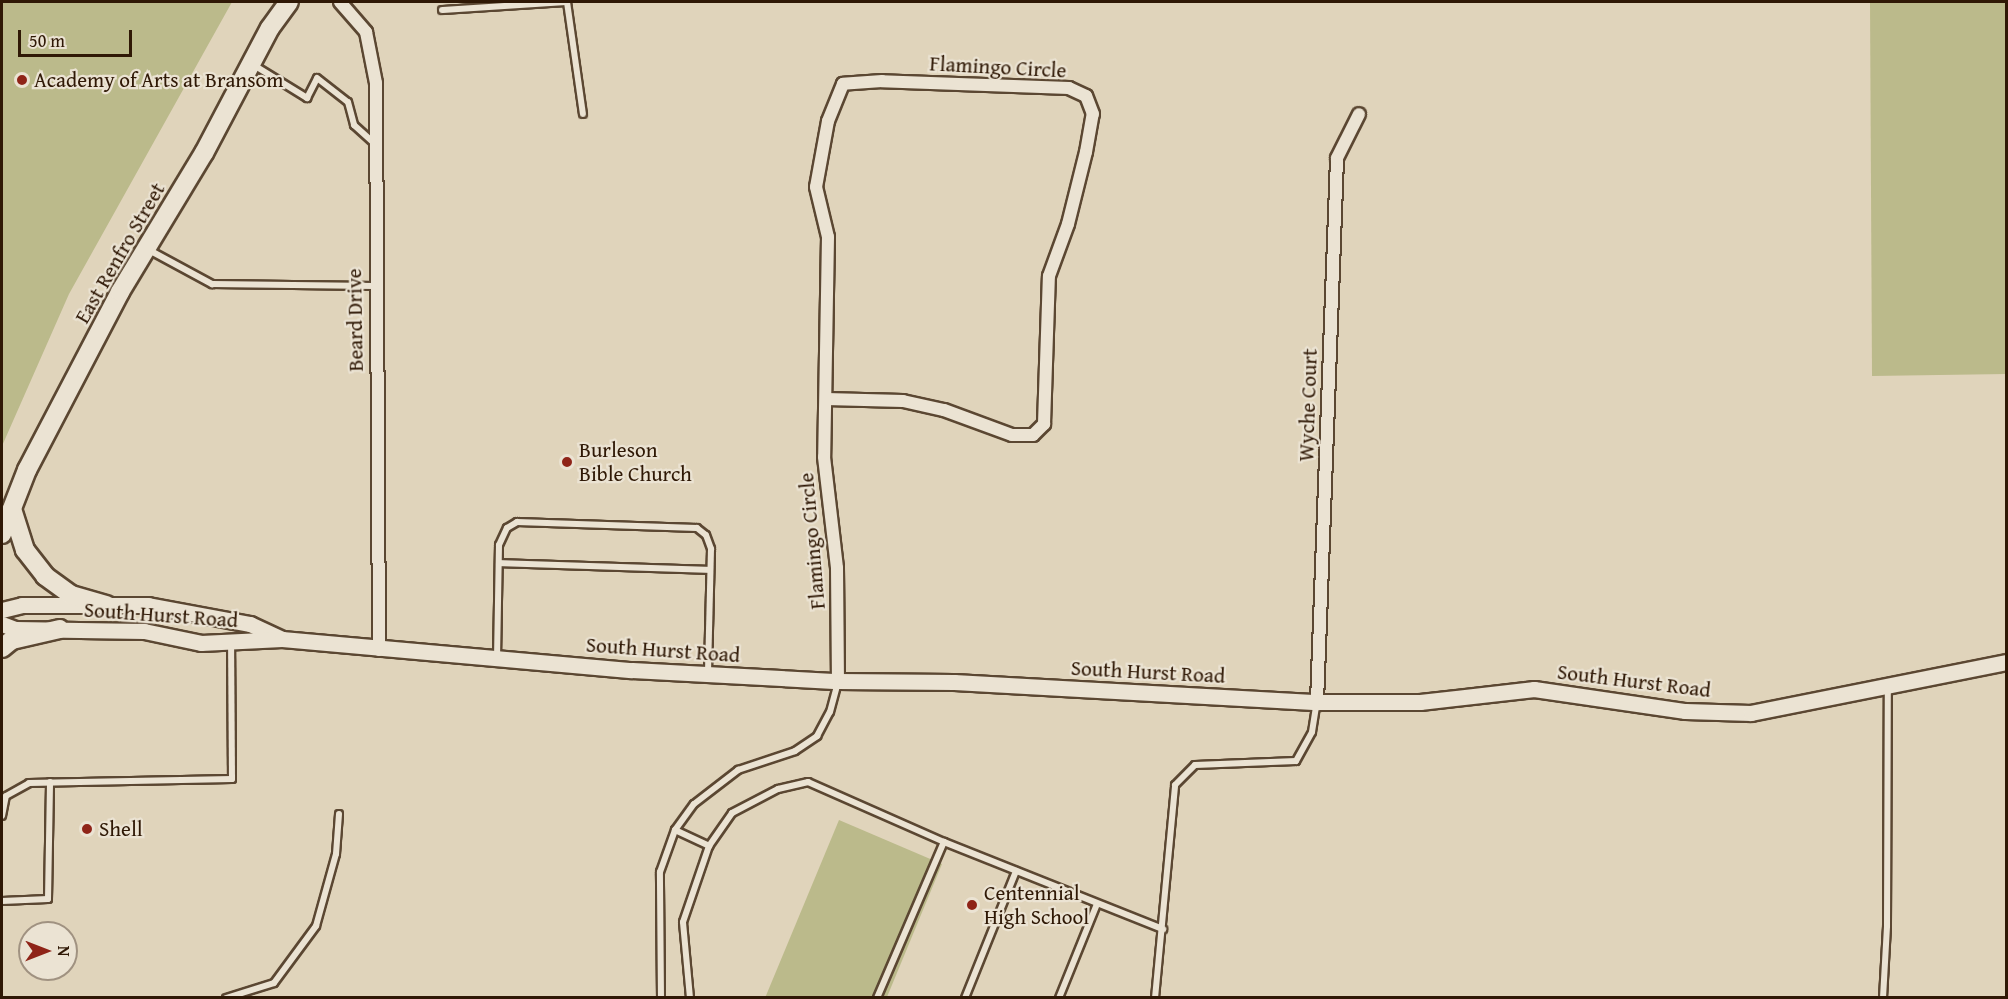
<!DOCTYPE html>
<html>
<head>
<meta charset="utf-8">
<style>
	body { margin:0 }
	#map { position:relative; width:2008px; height:999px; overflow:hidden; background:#e0d4bb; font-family:"Gentium Book Plus",serif }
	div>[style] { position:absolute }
	.green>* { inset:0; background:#bbba8b }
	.roads { filter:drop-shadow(2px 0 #5b4732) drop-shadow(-2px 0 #5b4732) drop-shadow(0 2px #5b4732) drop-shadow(0 -2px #5b4732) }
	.service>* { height:6px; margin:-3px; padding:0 3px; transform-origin:3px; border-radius:3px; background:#ebe3d3 }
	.minor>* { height:12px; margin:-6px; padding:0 6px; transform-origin:6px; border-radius:6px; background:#ebe3d3 }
	.tertiary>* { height:15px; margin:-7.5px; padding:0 7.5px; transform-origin:7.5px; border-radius:7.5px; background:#ebe3d3 }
	.secondary>* { height:18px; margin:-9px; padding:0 9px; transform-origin:9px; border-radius:9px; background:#ebe3d3 }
	.dots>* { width:16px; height:16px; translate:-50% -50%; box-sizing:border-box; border:3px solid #ebe3d3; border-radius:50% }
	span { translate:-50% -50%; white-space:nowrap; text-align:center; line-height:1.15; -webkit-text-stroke:4.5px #ebe3d3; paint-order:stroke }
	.street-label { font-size:21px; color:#2f1805 }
	.poi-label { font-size:21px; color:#2f1805 }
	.left { translate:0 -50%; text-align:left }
	.frame { position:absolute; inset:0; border:3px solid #2f1805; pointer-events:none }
	.north { position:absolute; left:18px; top:921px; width:60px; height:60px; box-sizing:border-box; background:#ebe3d3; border:2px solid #a09281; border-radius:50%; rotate:90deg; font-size:16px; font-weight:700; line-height:24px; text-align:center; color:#2f1805 }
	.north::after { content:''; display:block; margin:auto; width:21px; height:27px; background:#8f2418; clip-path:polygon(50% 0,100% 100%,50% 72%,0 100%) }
	.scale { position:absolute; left:18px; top:30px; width:114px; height:27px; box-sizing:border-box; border:3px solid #2f1805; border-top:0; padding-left:8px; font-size:18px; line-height:21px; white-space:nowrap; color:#2f1805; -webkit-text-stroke:4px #ebe3d3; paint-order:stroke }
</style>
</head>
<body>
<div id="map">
	<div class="green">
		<i style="clip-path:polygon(2px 2px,232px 2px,69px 294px,2px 446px)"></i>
		<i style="clip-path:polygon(1870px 2px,2006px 2px,2006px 374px,1872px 376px)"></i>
		<i style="clip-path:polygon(839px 820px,942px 864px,887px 997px,765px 998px)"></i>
	</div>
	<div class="roads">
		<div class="service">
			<i style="left:567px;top:2px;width:113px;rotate:81.9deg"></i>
			<i style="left:442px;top:10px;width:125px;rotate:-3.7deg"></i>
			<i style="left:252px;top:64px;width:65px;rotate:31.7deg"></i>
			<i style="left:307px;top:98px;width:22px;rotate:-63deg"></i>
			<i style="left:317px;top:78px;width:39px;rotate:38deg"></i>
			<i style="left:348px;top:102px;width:24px;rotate:75deg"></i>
			<i style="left:354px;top:125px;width:28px;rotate:42deg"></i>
			<i style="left:149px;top:250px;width:72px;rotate:28.4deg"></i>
			<i style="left:212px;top:284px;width:162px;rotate:0.7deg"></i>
			<i style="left:499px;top:563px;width:211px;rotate:1.9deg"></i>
			<i style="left:497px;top:659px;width:114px;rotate:-89deg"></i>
			<i style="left:499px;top:545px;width:19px;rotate:-65deg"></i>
			<i style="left:507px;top:528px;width:12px;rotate:-31deg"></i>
			<i style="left:517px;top:522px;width:180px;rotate:1.9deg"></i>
			<i style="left:697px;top:528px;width:11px;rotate:38deg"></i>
			<i style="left:706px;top:535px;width:15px;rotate:70deg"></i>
			<i style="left:711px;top:549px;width:125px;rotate:91.4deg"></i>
			<i style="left:2px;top:816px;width:20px;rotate:-79deg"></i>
			<i style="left:6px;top:796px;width:26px;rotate:-29deg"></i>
			<i style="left:29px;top:783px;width:203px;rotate:-1.1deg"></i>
			<i style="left:232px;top:779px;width:135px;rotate:-90.4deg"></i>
			<i style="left:675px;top:830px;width:38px;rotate:25deg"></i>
			<i style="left:709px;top:846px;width:40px;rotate:-55.1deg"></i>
			<i style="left:732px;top:813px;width:52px;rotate:-27.6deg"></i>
			<i style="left:778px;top:789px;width:31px;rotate:-13deg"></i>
			<i style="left:808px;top:782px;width:149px;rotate:23.8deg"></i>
			<i style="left:944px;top:842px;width:236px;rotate:21.7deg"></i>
			<i style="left:2px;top:901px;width:46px;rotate:-2.5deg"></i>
			<i style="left:48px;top:899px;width:117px;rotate:-89deg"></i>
			<i style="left:226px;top:998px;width:50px;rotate:-17.4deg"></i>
			<i style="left:274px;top:983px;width:71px;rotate:-53.6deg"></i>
			<i style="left:316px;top:926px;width:75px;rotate:-74.5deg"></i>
			<i style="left:336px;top:854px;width:40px;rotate:-85.7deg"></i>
			<i style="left:661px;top:998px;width:126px;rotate:-90.5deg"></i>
			<i style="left:660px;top:872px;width:45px;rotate:-70.3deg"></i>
			<i style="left:675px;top:830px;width:32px;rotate:-54deg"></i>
			<i style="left:694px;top:804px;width:56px;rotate:-37.7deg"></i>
			<i style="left:738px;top:770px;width:60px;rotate:-18.4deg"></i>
			<i style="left:795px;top:751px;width:27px;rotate:-34deg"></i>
			<i style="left:817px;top:736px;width:27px;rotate:-62deg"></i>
			<i style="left:830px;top:712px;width:31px;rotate:-75deg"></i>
			<i style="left:690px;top:998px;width:76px;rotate:-95.3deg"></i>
			<i style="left:683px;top:922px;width:80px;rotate:-71.1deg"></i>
			<i style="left:877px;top:998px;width:170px;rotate:-66.8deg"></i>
			<i style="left:965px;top:998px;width:137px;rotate:-68.1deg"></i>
			<i style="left:1059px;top:998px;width:101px;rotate:-68deg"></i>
			<i style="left:1155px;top:998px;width:214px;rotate:-84.6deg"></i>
			<i style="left:1175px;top:785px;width:28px;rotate:-45deg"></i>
			<i style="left:1195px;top:765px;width:101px;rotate:-2.3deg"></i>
			<i style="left:1296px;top:761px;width:33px;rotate:-61deg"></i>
			<i style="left:1312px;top:732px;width:30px;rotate:-81deg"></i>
			<i style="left:1883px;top:998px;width:72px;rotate:-86.8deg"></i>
			<i style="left:1887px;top:926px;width:239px;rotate:-89.8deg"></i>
		</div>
		<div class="minor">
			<i style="left:340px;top:2px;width:40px;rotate:49deg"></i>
			<i style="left:366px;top:32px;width:52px;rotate:78.9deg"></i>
			<i style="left:376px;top:83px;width:567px;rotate:89.7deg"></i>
			<i style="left:826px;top:399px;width:77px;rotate:1.5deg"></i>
			<i style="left:903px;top:401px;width:42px;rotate:12.4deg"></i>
			<i style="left:944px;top:410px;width:72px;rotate:20.2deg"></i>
			<i style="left:1012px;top:435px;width:21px"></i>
			<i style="left:1033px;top:435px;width:16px;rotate:-45deg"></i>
			<i style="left:1044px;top:424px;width:148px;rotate:-88.1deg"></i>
			<i style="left:1049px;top:276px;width:55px;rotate:-69.9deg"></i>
			<i style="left:1068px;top:224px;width:74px;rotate:-76deg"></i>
			<i style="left:1086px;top:152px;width:39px;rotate:-80deg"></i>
			<i style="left:1093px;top:114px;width:19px;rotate:-111deg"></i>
			<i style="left:1086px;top:96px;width:19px;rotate:-155deg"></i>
			<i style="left:1069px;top:88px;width:187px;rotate:-177.9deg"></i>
			<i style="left:882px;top:81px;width:39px;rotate:176deg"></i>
			<i style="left:843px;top:84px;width:40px;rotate:112deg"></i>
			<i style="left:828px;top:121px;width:67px;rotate:100.3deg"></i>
			<i style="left:816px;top:187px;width:51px;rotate:76.5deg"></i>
			<i style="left:828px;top:237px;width:220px;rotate:91deg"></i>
			<i style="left:824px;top:457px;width:112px;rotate:83.3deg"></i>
			<i style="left:837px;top:568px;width:113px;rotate:89.5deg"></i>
			<i style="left:1317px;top:702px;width:544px;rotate:-87.89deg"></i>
			<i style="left:1337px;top:158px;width:49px;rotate:-63.4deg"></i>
		</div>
		<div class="tertiary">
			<i style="left:2px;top:610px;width:21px;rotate:-14deg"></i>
			<i style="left:22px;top:605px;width:126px"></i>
			<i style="left:148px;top:605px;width:104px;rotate:10.6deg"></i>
			<i style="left:250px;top:624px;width:35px;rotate:25deg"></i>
			<i style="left:2px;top:624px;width:14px;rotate:21deg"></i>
			<i style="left:15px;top:629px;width:129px;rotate:0.9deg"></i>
			<i style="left:144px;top:631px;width:58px;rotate:11.9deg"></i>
			<i style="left:201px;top:643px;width:81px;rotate:-2.8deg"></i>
			<i style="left:282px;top:639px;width:351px;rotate:5.1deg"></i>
			<i style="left:632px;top:670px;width:206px;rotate:3.1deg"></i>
			<i style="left:838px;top:681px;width:116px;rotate:0.5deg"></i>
			<i style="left:954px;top:682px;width:364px;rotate:3.2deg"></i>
			<i style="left:1317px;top:702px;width:103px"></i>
			<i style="left:1420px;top:702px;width:115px;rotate:-6.5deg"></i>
			<i style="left:1534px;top:689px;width:153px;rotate:8.3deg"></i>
			<i style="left:1685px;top:711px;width:66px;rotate:1.7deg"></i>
			<i style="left:1751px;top:713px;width:260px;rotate:-11.3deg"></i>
		</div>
		<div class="secondary">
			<i style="left:12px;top:509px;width:43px;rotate:72.4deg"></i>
			<i style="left:25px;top:550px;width:33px;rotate:52deg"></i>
			<i style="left:45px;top:576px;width:32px;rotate:36deg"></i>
			<i style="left:71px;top:595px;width:37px;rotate:16deg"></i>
			<i style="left:2px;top:534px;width:69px;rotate:-68.7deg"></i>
			<i style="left:27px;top:470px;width:201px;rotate:-62.4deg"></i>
			<i style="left:120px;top:292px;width:162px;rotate:-58.9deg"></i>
			<i style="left:204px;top:153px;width:141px;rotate:-62.2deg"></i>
			<i style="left:270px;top:28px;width:32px;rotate:-54deg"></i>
			<i style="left:2px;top:648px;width:13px;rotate:-39deg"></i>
			<i style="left:12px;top:640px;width:49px;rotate:-12.9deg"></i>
		</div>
	</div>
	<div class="dots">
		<i style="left:22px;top:80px;background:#8f2418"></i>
		<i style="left:567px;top:462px;background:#8f2418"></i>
		<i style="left:87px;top:829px;background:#8f2418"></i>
		<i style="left:972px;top:905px;background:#8f2418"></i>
	</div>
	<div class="street-label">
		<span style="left:998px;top:67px;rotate:3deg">Flamingo Circle</span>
		<span style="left:120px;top:253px;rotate:-60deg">East Renfro Street</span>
		<span style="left:355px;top:320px;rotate:-91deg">Beard Drive</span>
		<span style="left:1308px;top:405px;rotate:-88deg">Wyche Court</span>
		<span style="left:812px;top:541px;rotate:-95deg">Flamingo Circle</span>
		<span style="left:161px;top:615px;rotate:4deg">South Hurst Road</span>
		<span style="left:663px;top:650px;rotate:4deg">South Hurst Road</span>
		<span style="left:1148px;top:672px;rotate:3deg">South Hurst Road</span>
		<span style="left:1634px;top:681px;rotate:7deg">South Hurst Road</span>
	</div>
	<div class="poi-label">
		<span class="left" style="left:34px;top:80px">Academy of Arts at Bransom</span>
		<span class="left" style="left:579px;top:462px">Burleson<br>Bible Church</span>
		<span class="left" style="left:99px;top:829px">Shell</span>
		<span class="left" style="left:984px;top:905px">Centennial<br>High School</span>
	</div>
	<div class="frame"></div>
	<div class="north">N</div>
	<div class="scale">50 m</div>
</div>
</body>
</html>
